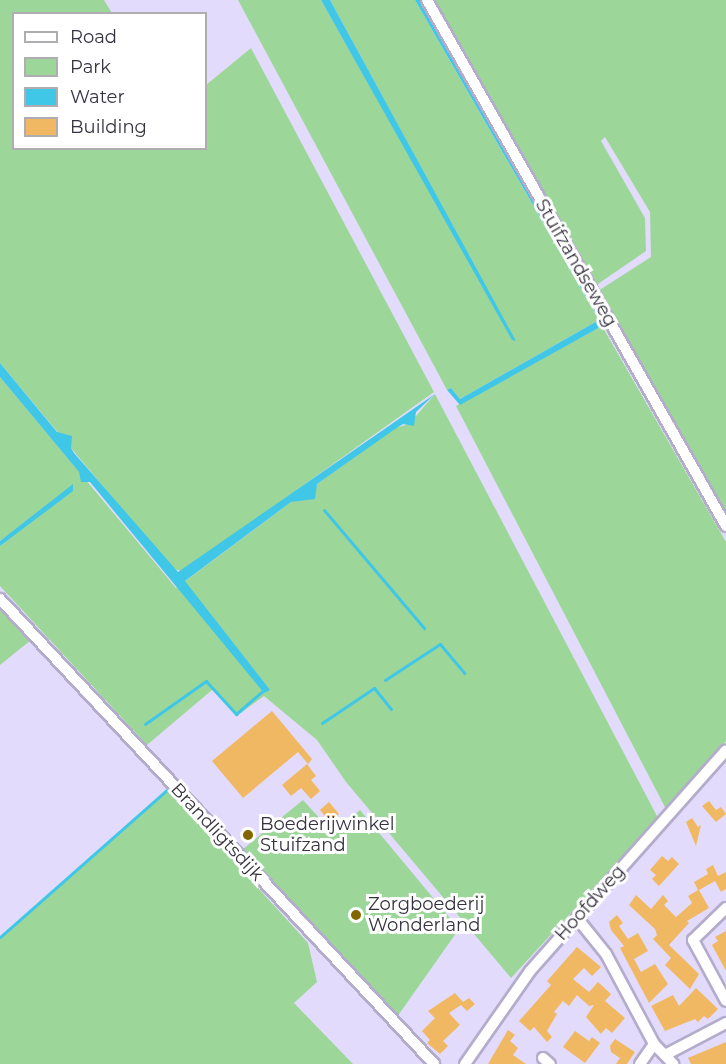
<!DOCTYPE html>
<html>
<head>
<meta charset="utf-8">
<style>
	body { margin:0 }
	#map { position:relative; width:726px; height:1064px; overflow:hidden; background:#e3dbfb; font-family:Montserrat,sans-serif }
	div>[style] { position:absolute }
	.green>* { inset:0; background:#9cd799 }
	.water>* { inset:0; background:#40c7e8 }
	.stream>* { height:3px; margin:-1.5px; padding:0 1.5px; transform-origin:1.5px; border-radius:1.5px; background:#40c7e8 }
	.building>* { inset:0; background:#f0b862 }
	.roads { filter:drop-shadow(2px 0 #b4accb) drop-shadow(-2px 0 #b4accb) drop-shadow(0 2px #b4accb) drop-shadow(0 -2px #b4accb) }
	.minor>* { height:10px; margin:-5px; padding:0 5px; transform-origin:5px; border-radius:5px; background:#fff }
	.dots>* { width:16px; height:16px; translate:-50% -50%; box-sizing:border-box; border:3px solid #fff; border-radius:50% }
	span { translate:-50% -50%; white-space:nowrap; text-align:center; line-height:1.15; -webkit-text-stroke:6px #fff; paint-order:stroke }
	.street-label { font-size:18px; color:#36323f }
	.poi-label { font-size:18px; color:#36323f }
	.left { translate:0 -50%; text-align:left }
	.legend { position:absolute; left:12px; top:12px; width:195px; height:138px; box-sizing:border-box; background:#fff; border:2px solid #afadb2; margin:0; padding:8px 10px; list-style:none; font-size:18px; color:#36323f }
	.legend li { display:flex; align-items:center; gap:12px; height:30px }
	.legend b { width:30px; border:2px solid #afadb2 }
</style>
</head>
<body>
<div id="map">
	<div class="green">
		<i style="clip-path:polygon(0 0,104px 0,112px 13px,14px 14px,14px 148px,206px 148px,206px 85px,251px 48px,434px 392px,183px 571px,172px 569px,0 363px)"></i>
		<i style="clip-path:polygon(238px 0,321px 0,515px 341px,330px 0,415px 0,599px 320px,460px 399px,451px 388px,447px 390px)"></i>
		<i style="clip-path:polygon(432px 0,726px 0,726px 518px,598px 291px,651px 257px,650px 212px,605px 137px,601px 141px,645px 218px,646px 251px,595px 286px)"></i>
		<i style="clip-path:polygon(602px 326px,726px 542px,726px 741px,666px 809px,456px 406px)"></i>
		<i style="clip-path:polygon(0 377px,176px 588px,291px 502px,314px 495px,317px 484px,395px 428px,409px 424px,435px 394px,658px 818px,511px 978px,346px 782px,317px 740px,264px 696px,238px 715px,212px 690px,147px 745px,0 586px,0 546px,75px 485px,0 541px)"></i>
		<i style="clip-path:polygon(0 607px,31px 640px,0 665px)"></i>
		<i style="clip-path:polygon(168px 789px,308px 943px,317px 982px,294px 1003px,353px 1064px,0 1064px,0 937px)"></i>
		<i style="clip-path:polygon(303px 800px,333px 833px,360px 810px,459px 929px,397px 1017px,243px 849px)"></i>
	</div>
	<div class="water">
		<i style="clip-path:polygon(321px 0,330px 0,516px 341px,512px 340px)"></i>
		<i style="clip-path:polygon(415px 0,421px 0,595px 306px,597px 316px)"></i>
		<i style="clip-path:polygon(599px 320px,604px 321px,602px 326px,460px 405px,447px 390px,451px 388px,460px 399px)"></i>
		<i style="clip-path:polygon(0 363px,57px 432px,72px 436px,71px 448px,74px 453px,178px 572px,435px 394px,416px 412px,414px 426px,403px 424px,395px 429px,317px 484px,315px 499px,291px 502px,185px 581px,270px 690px,264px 693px,90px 482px,81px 482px,79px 472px,0 377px)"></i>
		<i style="clip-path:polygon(73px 484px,73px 491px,0 546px,0 541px)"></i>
	</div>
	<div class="stream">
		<i style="left:324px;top:510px;width:155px;rotate:49.7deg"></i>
		<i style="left:385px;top:680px;width:66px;rotate:-33.2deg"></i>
		<i style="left:440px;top:644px;width:38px;rotate:50deg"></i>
		<i style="left:322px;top:723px;width:63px;rotate:-33.9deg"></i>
		<i style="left:374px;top:688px;width:27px;rotate:51deg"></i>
		<i style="left:145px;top:724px;width:75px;rotate:-35.2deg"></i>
		<i style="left:206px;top:681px;width:45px;rotate:47.7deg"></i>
		<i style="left:236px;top:714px;width:35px;rotate:-41deg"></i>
		<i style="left:0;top:937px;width:224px;rotate:-41.4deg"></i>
	</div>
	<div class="building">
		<i style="clip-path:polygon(272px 711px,312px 759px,308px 764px,298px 752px,243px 798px,212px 761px)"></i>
		<i style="clip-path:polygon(307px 764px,316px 776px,311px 780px,320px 791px,311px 799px,301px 788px,291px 796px,282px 785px)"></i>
		<i style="clip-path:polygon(709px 801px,716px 810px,721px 807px,726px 814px,716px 822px,702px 806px)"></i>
		<i style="clip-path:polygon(329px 802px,339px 814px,329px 821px,320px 810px)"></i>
		<i style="clip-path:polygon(692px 818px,698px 827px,701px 825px,696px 846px,686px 822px)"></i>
		<i style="clip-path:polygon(662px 856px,668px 861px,672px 857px,679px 864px,659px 886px,652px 879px,656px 875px,650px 870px)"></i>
		<i style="clip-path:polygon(713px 865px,718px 876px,726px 872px,726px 889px,721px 892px,715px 881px,699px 890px,709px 908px,687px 921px,689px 923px,669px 945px,699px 974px,690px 989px,665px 965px,671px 958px,653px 939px,657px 935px,655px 929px,629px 905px,636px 895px,651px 909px,663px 895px,668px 901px,664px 905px,676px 917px,692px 903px,688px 896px,698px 890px,694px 882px,708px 874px,706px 869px)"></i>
		<i style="clip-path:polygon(617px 915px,623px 923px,619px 926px,628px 939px,638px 933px,648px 951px,634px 959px,641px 972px,655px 964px,668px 984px,649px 1003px,620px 948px,624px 946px,611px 930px,609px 922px)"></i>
		<i style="clip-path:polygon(726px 931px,726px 971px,712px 945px,718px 941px,715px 937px)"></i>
		<i style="clip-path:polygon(577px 947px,601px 967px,592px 976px,584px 968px,573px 979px,589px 992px,598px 982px,611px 994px,605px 1001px,625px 1018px,612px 1033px,606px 1028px,601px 1034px,586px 1017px,594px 1005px,589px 1006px,577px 995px,569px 1006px,563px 1001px,554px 1012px,557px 1014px,547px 1031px,552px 1037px,547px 1042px,534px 1027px,530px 1031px,519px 1021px,551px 985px,547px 981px)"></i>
		<i style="clip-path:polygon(696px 988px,718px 1009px,708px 1019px,704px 1016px,698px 1022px,695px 1019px,665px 1031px,651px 1006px,673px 995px,679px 1006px)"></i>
		<i style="clip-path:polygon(455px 993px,463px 1002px,469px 998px,475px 1004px,467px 1011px,461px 1005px,449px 1013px,460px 1025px,443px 1041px,448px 1046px,440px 1054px,427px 1043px,430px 1040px,422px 1031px,435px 1018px,428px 1011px)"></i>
		<i style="clip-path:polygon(508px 1030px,515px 1035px,510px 1041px,518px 1048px,513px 1055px,526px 1064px,488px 1064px)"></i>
		<i style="clip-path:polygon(575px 1031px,589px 1041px,592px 1037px,600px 1043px,585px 1063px,563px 1047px)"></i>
		<i style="clip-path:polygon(615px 1039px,635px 1052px,627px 1064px,616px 1064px,620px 1058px,611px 1052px,610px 1046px)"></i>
		<i style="clip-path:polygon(726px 1042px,726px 1064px,691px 1064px,688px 1058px)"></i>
	</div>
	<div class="roads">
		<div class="minor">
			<i style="left:427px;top:0;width:605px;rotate:60.38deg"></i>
			<i style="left:0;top:599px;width:636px;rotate:46.97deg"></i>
			<i style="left:726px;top:908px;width:46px;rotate:135.9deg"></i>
			<i style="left:693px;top:940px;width:69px;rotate:61.6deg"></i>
			<i style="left:577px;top:918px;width:46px;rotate:51.1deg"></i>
			<i style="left:606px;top:954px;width:102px;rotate:61.9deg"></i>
			<i style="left:654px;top:1044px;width:28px;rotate:46deg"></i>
			<i style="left:667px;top:1054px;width:67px;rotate:-27.7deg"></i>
			<i style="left:543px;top:1058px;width:9px;rotate:41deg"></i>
			<i style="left:465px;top:1064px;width:113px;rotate:-55deg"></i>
			<i style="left:530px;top:971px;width:295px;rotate:-48.4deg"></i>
			<i style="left:640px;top:1064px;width:24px;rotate:-55deg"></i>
		</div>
	</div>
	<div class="dots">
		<i style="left:248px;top:835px;background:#836600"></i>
		<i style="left:356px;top:915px;background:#836600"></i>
	</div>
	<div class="street-label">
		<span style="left:576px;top:263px;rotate:60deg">Stuifzandseweg</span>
		<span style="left:217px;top:832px;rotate:47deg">Brandligtsdijk</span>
		<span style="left:590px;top:903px;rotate:-48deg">Hoofdweg</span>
	</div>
	<div class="poi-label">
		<span class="left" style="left:260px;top:835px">Boederijwinkel<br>Stuifzand</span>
		<span class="left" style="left:368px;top:915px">Zorgboederij<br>Wonderland</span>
	</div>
	<ul class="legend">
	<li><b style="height:8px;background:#fff"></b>Road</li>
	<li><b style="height:16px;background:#9cd799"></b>Park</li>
	<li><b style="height:16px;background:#40c7e8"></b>Water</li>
	<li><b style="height:16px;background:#f0b862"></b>Building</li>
	</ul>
</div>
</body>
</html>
